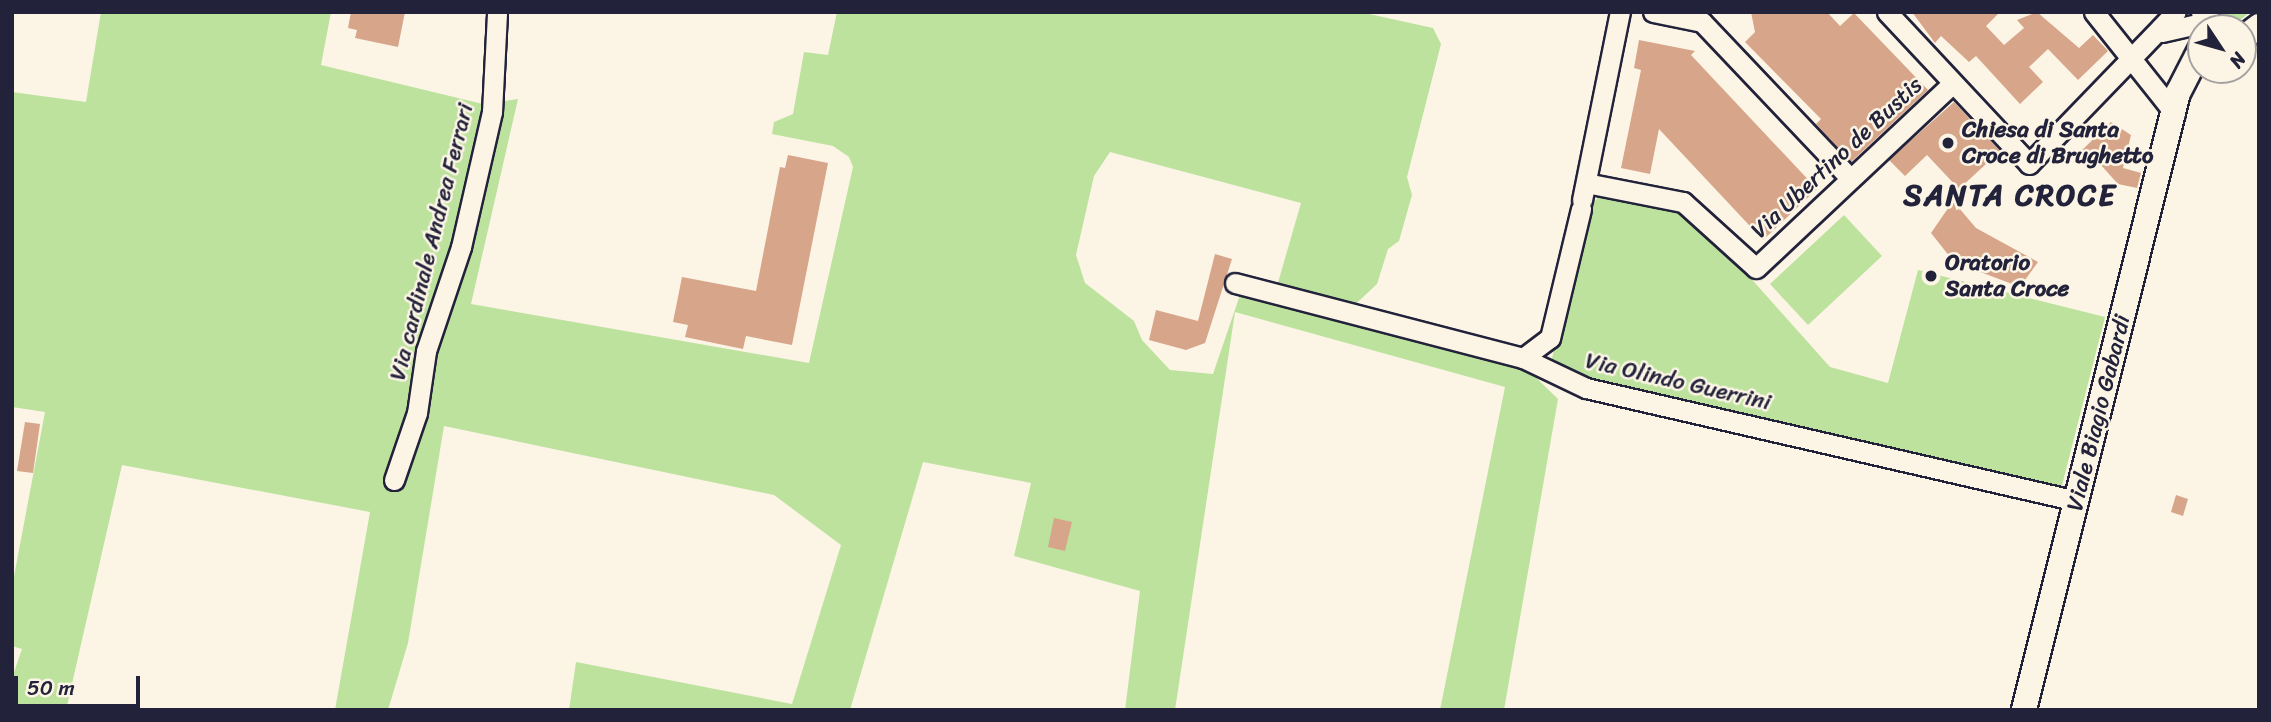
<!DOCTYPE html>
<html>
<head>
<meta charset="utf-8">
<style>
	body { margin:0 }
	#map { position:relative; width:2271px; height:722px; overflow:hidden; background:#fcf5e5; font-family:Sriracha,sans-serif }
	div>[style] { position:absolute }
	.green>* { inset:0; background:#bce29e }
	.building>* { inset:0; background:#d7a58a }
	.roads { filter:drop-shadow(2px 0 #22223b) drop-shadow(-2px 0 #22223b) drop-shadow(0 2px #22223b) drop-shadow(0 -2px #22223b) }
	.minor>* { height:19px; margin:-9.5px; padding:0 9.5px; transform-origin:9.5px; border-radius:9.5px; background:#fcf5e5 }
	.tertiary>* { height:24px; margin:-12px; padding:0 12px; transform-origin:12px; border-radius:12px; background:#fcf5e5 }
	.dots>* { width:19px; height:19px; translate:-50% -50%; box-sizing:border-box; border:4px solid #fcf5e5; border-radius:50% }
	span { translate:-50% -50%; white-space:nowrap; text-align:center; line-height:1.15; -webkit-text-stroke:5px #fcf5e5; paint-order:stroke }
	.poi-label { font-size:23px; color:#22223b; font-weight:700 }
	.left { translate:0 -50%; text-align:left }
	.street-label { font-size:23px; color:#22223b }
	.district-label { font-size:30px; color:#22223b; font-weight:700; letter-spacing:2px }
	.frame { position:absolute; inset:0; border:14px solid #22223b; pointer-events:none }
	.north { position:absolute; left:2187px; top:14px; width:70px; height:70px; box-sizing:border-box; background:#fcf5e5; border:2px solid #a5a1a1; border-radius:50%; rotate:126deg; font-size:19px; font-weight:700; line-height:28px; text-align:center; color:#22223b }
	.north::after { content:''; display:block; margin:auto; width:24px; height:32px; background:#22223b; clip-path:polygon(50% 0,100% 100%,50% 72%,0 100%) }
	.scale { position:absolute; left:14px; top:676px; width:126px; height:32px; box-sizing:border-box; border:4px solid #22223b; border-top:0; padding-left:9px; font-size:21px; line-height:24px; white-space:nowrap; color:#22223b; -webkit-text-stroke:5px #fcf5e5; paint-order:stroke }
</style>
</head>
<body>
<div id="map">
	<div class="green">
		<i style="clip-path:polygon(evenodd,101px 12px,331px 12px,321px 65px,483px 104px,518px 99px,471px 304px,809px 363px,853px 167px,849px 157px,833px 146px,772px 134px,774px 122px,793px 114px,804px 52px,828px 55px,837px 12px,1360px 12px,1433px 28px,1441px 44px,1407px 177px,1412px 195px,1399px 241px,1388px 249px,1377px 284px,1345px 314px,1525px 367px,1558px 399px,1504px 710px,1440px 710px,1505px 387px,1235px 312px,1175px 710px,1125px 710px,1140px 591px,1014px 556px,1031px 483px,923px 462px,850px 710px,569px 710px,576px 662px,792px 704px,841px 545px,774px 495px,444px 426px,408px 643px,388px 710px,335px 710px,370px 512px,122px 465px,66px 710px,12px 710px,12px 678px,22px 649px,12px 646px,12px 587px,45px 412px,12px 407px,12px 92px,86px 102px,101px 12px,1110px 152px,1301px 203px,1273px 300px,1241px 292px,1213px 374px,1170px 370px,1142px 340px,1134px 321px,1085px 283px,1076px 255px,1094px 176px,1110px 152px)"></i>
		<i style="clip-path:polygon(2218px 12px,2250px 12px,2233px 26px)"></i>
		<i style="clip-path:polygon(1604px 191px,1689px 209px,1830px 367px,1888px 383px,1918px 270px,2105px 317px,2060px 493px,1677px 399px,1574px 380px,1550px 367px,1586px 211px)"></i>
		<i style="clip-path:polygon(1844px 215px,1882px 256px,1808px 325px,1770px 284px)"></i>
	</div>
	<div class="building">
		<i style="clip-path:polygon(351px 12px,405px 12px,398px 47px,355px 38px,357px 30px,348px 28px)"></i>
		<i style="clip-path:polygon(1751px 12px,1827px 12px,1840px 26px,1854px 13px,1928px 90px,1851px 162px,1816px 124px,1821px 119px,1745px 42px,1755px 32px)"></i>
		<i style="clip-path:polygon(1912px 12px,2000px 12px,1986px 26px,2004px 45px,2024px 28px,2017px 20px,2037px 12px,2079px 48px,2093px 35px,2108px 51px,2078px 80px,2048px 49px,2029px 67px,2043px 82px,2020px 104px,1976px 56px,1969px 62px,1941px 36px,1935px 43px)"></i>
		<i style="clip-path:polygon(1639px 40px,1695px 51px,1691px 55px,1817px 189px,1763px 240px,1659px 129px,1650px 174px,1621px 168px,1641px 70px,1634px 68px)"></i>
		<i style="clip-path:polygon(1954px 102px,2000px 151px,1959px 189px,1927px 155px,1905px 176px,1889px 160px)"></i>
		<i style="clip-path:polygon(2111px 122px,2131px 135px,2123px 168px,2141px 173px,2137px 188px,2118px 184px,2100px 164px,2094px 170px,2078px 154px)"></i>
		<i style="clip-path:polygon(788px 155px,828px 163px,792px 345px,746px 336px,743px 349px,685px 337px,688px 325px,673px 322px,682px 277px,756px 291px,780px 167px,785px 168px)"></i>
		<i style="clip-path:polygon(1953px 201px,1976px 228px,2038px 262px,2020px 287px,1954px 262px,1931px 233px)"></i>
		<i style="clip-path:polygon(1215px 254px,1232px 259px,1205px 343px,1186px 350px,1149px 340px,1156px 310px,1198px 321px)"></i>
		<i style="clip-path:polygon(25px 422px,40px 424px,33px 473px,17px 471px)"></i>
		<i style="clip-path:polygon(2176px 495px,2188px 499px,2183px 516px,2171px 512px)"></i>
		<i style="clip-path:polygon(1054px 518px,1072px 522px,1065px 551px,1048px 547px)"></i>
	</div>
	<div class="roads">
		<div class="minor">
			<i style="left:1653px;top:12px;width:50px;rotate:11.5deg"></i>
			<i style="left:1702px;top:22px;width:216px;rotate:46.5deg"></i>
			<i style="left:1887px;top:12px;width:208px;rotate:46.9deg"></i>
			<i style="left:2029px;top:164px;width:211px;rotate:-46deg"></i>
			<i style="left:2094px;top:12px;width:130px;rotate:51.5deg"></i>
			<i style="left:2162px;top:32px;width:45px;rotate:-12.8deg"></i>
			<i style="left:1586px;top:183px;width:99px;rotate:11.1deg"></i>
			<i style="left:1683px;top:202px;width:98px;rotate:42.1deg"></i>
			<i style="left:1756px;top:268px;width:270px;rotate:-43.2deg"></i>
			<i style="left:1582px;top:200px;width:192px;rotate:-78.6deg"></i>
			<i style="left:1235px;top:283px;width:298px;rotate:14.6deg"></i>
			<i style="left:1523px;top:358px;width:70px;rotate:25.5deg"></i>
			<i style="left:1586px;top:388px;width:504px;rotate:12.96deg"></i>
			<i style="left:1523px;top:358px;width:34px;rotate:-37deg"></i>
			<i style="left:1550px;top:338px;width:133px;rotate:-76.5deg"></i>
			<i style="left:394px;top:480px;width:71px;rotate:-71.1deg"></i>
			<i style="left:417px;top:413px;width:63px;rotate:-81.7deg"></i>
			<i style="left:426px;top:351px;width:110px;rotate:-71.4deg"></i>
			<i style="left:461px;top:247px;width:139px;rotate:-77.1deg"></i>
			<i style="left:492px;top:112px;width:100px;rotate:-87.1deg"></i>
		</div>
		<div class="tertiary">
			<i style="left:2204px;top:12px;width:17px;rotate:66deg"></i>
			<i style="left:2243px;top:38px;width:20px;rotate:-37deg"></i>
			<i style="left:2024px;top:710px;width:636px;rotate:-75.99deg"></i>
			<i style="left:2178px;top:93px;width:51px;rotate:-62.9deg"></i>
		</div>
	</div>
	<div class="dots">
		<i style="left:1948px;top:143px;background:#22223b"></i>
		<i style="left:1931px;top:276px;background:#22223b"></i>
	</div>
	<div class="poi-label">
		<span class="left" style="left:1962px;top:143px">Chiesa di Santa<br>Croce di Brughetto</span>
		<span class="left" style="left:1945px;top:276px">Oratorio<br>Santa Croce</span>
	</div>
	<div class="street-label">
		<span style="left:1837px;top:158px;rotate:-43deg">Via Ubertino de Bustis</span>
		<span style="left:432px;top:242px;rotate:-76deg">Via cardinale Andrea Ferrari</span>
		<span style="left:1678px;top:382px;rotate:13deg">Via Olindo Guerrini</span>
		<span style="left:2099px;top:413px;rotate:-76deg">Viale Biagio Gabardi</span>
	</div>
	<div class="district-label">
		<span style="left:2010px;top:195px">SANTA CROCE</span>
	</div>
	<div class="frame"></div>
	<div class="north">N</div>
	<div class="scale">50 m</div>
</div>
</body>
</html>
